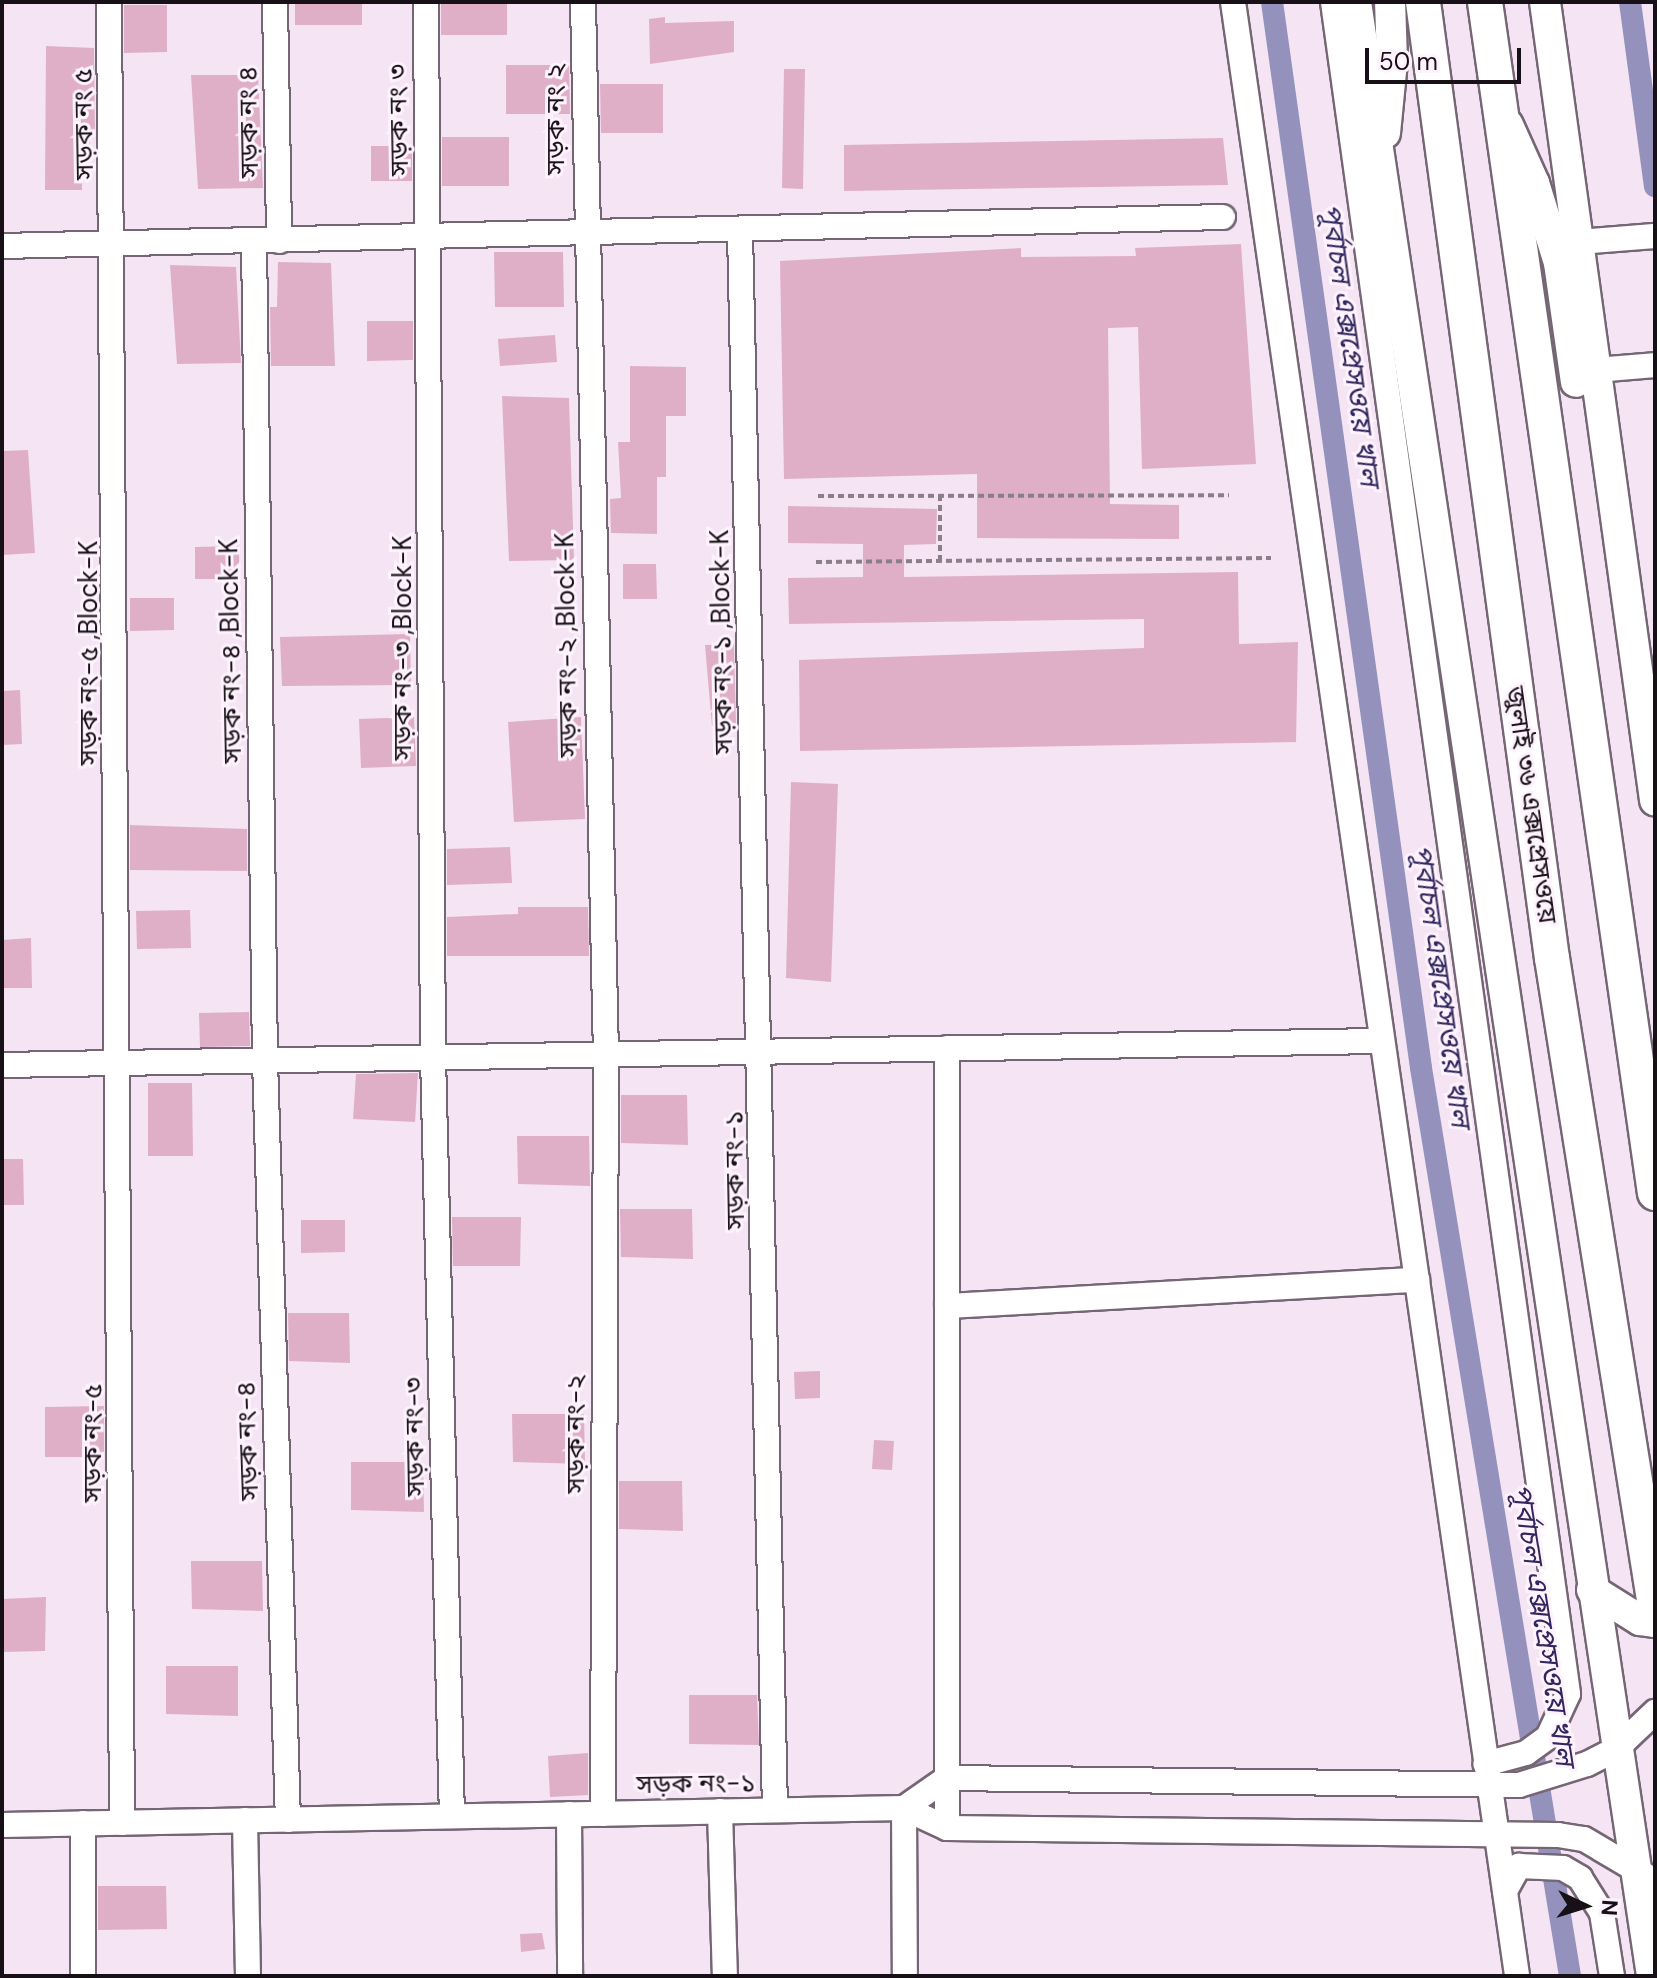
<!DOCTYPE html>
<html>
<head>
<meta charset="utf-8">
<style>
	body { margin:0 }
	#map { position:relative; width:1657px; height:1978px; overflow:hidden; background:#f5e4f4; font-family:"DM Sans","Noto Sans Bengali",sans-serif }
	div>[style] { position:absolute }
	.canal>* { height:22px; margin:-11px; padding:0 11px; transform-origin:11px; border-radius:11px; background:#9492bd }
	.building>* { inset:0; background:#dfafc7 }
	.path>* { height:4px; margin-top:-2px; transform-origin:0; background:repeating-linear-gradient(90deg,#8a7e89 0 6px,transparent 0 10px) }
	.roads { filter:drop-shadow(2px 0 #756674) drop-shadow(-2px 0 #756674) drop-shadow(0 2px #756674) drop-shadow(0 -2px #756674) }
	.minor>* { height:24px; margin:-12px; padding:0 12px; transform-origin:12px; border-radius:12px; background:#fff }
	.major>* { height:30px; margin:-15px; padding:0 15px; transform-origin:15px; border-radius:15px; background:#fff }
	.highway>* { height:34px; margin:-17px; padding:0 17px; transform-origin:17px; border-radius:17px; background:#fff }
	span { translate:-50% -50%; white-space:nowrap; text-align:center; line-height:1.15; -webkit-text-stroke:6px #fef3fd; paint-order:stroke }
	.street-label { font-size:26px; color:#171117 }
	.water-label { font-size:28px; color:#30275e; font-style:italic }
	.frame { position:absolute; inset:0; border:4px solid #171117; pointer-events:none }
	.north { position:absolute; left:1545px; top:1866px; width:80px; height:80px; -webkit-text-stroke:6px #fef3fd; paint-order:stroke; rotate:94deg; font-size:22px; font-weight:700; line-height:32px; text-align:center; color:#171117 }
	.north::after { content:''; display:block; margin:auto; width:28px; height:36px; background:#171117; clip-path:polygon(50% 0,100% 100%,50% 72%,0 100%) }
	.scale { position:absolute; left:1365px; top:48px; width:156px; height:36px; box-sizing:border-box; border:4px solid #171117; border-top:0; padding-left:10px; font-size:24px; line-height:28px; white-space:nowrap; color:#171117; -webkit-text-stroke:6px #fef3fd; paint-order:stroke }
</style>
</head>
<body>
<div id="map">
	<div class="canal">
		<i style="left:1272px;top:2px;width:1076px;rotate:82.04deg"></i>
		<i style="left:1421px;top:1068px;width:920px;rotate:80.68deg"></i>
		<i style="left:1630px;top:2px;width:186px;rotate:82.3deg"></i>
	</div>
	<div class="building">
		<i style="clip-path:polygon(295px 2px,362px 2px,362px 25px,295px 25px)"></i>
		<i style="clip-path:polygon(441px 2px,507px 2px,507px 35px,441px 35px)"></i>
		<i style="clip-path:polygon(124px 5px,167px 5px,167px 52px,124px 53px)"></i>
		<i style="clip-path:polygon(665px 17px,665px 23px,734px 21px,734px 52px,650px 64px,649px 19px)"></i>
		<i style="clip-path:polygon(46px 46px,94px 48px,95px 132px,90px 132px,90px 144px,82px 153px,82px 190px,45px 190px)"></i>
		<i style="clip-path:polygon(506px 65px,569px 65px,570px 114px,506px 114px)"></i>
		<i style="clip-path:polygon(784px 69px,805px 69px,803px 189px,782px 188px)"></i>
		<i style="clip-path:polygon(191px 75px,258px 75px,263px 188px,198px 189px)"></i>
		<i style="clip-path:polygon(600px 84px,663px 84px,663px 133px,601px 133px)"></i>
		<i style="clip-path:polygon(442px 137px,509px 137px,509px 186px,442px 186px)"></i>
		<i style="clip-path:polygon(1223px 138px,1228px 185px,844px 191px,844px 145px)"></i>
		<i style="clip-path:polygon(371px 146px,412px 146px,412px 181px,371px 181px)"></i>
		<i style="clip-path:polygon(1241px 244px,1256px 464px,1142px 469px,1138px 327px,1108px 328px,1110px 504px,1179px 505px,1179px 539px,977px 538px,977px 474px,784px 479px,780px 261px,1021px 248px,1021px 257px,1136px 256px,1135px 248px)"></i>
		<i style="clip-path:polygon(494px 252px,563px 252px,564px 307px,495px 307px)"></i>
		<i style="clip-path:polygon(278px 262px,331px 263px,335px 366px,271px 366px,270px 307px,277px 307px)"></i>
		<i style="clip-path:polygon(170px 265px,236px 267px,241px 363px,177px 364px)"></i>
		<i style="clip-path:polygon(367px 321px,413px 321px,413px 360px,367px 361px)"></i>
		<i style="clip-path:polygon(555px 335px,557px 362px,500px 366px,498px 339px)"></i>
		<i style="clip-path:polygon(630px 366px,686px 367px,686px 416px,666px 416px,666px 477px,657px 477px,657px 534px,611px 533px,610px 499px,621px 498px,618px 442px,630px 442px)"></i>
		<i style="clip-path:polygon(502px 396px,569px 398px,574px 560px,509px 561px)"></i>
		<i style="clip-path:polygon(28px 450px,35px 553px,2px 555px,2px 451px)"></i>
		<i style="clip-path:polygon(788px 506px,937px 509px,936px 544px,904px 545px,904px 577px,1238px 572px,1239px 644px,1298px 642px,1296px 742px,800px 751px,799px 660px,1144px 648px,1144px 619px,789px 624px,788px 578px,863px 577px,863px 544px,788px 543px)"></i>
		<i style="clip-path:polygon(239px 546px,239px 579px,195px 579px,195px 547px)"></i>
		<i style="clip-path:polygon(623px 564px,656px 564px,657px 599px,623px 599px)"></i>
		<i style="clip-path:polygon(130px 598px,174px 598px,174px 630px,130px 631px)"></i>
		<i style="clip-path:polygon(410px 634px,411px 685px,282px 686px,280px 637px)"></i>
		<i style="clip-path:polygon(734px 644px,736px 725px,712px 726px,705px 645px)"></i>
		<i style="clip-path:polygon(20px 690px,22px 744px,2px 745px,2px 691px)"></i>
		<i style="clip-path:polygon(414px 717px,416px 766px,361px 768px,359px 719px)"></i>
		<i style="clip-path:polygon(581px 717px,585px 819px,514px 822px,508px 722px)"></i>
		<i style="clip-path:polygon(791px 782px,838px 784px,831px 982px,786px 978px)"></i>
		<i style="clip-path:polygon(130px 825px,247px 829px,247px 871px,130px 870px)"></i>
		<i style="clip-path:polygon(510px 847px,512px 883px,447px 885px,447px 849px)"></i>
		<i style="clip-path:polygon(518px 907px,588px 907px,589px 956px,447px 956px,447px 917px,518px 914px)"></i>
		<i style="clip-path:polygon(190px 910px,191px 948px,137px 949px,136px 911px)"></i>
		<i style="clip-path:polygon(31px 938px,32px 988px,2px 988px,2px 940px)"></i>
		<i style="clip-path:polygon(249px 1012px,250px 1046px,200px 1047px,199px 1013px)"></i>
		<i style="clip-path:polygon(418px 1073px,415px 1122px,353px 1119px,356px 1074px)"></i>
		<i style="clip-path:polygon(148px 1083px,192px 1083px,193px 1156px,148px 1156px)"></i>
		<i style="clip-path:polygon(621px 1095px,687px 1095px,688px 1145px,621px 1143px)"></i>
		<i style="clip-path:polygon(517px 1136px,589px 1136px,590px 1186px,518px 1184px)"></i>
		<i style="clip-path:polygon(2px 1159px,23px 1159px,24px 1205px,2px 1205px)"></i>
		<i style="clip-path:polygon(620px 1209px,692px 1209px,693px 1259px,621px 1257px)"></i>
		<i style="clip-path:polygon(452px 1217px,521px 1217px,520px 1266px,453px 1266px)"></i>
		<i style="clip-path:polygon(301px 1220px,345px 1220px,345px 1252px,301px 1253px)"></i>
		<i style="clip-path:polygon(288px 1313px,349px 1313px,350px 1363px,289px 1361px)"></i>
		<i style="clip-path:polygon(820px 1371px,820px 1398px,795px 1399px,794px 1372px)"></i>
		<i style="clip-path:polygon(104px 1406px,104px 1457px,45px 1457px,45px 1407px)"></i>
		<i style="clip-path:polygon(512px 1414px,584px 1414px,585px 1464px,513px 1462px)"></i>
		<i style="clip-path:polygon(874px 1440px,894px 1441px,892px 1470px,872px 1469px)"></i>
		<i style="clip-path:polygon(351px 1462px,423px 1462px,424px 1512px,351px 1510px)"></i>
		<i style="clip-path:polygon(619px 1481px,682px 1481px,683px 1531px,619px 1529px)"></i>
		<i style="clip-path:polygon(191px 1561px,262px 1561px,263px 1611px,192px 1609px)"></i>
		<i style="clip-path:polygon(46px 1597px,45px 1651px,2px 1652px,2px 1599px)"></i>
		<i style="clip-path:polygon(166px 1666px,238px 1666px,238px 1716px,166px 1714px)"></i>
		<i style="clip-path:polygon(689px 1695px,757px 1695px,759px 1745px,689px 1744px)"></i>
		<i style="clip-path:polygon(588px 1753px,588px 1795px,550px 1797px,548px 1756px)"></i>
		<i style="clip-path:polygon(98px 1886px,166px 1886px,167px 1929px,98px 1930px)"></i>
		<i style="clip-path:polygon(542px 1933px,545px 1949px,521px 1952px,520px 1934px)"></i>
	</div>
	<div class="path">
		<i style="left:818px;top:496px;width:411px;rotate:-0.1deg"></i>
		<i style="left:940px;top:561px;width:66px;rotate:-90deg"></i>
		<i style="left:816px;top:562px;width:455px;rotate:-0.5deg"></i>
	</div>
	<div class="roads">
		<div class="minor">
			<i style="left:109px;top:2px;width:1821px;rotate:89.59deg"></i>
			<i style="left:275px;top:2px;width:239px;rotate:89deg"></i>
			<i style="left:426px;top:2px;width:1055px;rotate:89.62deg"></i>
			<i style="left:433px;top:1057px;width:759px;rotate:88.57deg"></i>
			<i style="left:583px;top:2px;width:1052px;rotate:88.75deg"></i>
			<i style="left:606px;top:1054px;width:760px;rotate:90.23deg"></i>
			<i style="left:1233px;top:2px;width:1994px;rotate:81.81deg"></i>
			<i style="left:1333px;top:2px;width:1708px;rotate:82.09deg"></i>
			<i style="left:1568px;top:1694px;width:47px;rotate:114.9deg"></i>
			<i style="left:1548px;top:1737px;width:27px;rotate:144deg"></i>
			<i style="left:1526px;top:1753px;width:42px;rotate:165deg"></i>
			<i style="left:740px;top:232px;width:1578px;rotate:88.73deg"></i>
			<i style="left:254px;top:241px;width:819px;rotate:89.23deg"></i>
			<i style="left:265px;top:1060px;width:760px;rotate:88.27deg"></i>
			<i style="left:1578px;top:242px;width:77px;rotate:-4.5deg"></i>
			<i style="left:2px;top:246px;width:1221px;rotate:-1.36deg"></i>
			<i style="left:1596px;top:370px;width:59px;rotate:-4.8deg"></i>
			<i style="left:947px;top:1048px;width:780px;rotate:90deg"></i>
			<i style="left:2px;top:1065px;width:1380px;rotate:-1deg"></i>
			<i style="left:947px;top:1306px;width:471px;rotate:-3.2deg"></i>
			<i style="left:904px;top:1808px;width:52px;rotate:-34.9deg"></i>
			<i style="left:947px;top:1778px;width:572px;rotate:0.7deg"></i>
			<i style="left:1519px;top:1785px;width:71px;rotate:-17.2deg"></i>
			<i style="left:1587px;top:1764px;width:33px;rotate:-27deg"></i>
			<i style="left:1616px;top:1749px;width:54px;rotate:-43.5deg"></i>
			<i style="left:904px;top:1808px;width:168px;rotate:89.7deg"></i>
			<i style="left:720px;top:1811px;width:165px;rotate:88.3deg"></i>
			<i style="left:569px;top:1814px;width:162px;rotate:89.6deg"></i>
			<i style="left:245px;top:1820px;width:156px;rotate:88.9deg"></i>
			<i style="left:2px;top:1825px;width:902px;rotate:-1.08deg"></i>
			<i style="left:904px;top:1808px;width:47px;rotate:24.9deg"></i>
			<i style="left:947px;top:1828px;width:611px;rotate:0.66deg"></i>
			<i style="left:1558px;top:1835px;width:26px;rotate:9deg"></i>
			<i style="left:1584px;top:1839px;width:82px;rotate:30.6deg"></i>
			<i style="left:1505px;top:1891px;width:29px;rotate:-61deg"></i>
			<i style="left:1519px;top:1866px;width:44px;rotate:2.6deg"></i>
			<i style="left:1563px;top:1868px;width:20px;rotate:30deg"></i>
			<i style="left:1580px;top:1878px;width:41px;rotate:57.8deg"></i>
			<i style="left:1602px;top:1913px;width:64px;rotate:81deg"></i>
			<i style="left:83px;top:1976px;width:153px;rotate:-90deg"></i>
		</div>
		<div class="major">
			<i style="left:1356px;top:2px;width:1996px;rotate:81.47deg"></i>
			<i style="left:1545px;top:2px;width:806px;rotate:82.15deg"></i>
			<i style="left:1508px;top:125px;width:64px;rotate:65.9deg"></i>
			<i style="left:1534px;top:183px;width:84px;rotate:72.6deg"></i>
			<i style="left:1559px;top:263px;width:120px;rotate:81.9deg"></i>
			<i style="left:1385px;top:133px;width:72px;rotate:-84.4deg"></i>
			<i style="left:1392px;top:61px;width:59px;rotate:-91.9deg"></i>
			<i style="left:1592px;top:1590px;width:57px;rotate:32deg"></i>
			<i style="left:1640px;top:1620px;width:15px;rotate:8deg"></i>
		</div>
		<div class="highway">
			<i style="left:1423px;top:2px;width:965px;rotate:82.32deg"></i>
			<i style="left:1552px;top:958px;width:656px;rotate:80.97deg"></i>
			<i style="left:1485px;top:2px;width:1203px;rotate:81.88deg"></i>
		</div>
	</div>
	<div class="street-label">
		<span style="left:556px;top:119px;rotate:-90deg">সড়ক নং ২</span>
		<span style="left:399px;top:120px;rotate:-91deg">সড়ক নং ৩</span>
		<span style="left:249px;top:122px;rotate:-91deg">সড়ক নং ৪</span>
		<span style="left:84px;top:124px;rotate:-91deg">সড়ক নং ৫</span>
		<span style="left:722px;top:642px;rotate:-91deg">সড়ক নং-১ ,Block-K</span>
		<span style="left:567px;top:645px;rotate:-91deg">সড়ক নং-২ ,Block-K</span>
		<span style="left:403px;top:648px;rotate:-90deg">সড়ক নং-৩ ,Block-K</span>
		<span style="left:231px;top:651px;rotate:-91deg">সড়ক নং-৪ ,Block-K</span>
		<span style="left:89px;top:653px;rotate:-90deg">সড়ক নং-৫ ,Block-K</span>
		<span style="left:1531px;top:805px;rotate:82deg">জুলাই ৩৬ এক্সপ্রেসওয়ে</span>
		<span style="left:735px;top:1170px;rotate:-91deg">সড়ক নং-১</span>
		<span style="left:576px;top:1434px;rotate:-90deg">সড়ক নং-২</span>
		<span style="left:415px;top:1437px;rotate:-91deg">সড়ক নং-৩</span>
		<span style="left:248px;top:1441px;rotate:-92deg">সড়ক নং-৪</span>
		<span style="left:93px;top:1443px;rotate:-90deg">সড়ক নং-৫</span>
		<span style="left:696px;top:1784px;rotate:-1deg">সড়ক নং-১</span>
	</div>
	<div class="water-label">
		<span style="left:1350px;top:345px;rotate:82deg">পূর্বাচল এক্সপ্রেসওয়ে খাল</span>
		<span style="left:1441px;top:986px;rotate:82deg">পূর্বাচল এক্সপ্রেসওয়ে খাল</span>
		<span style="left:1543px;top:1625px;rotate:81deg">পূর্বাচল এক্সপ্রেসওয়ে খাল</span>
	</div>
	<div class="frame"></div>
	<div class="north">N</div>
	<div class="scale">50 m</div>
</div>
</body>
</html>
